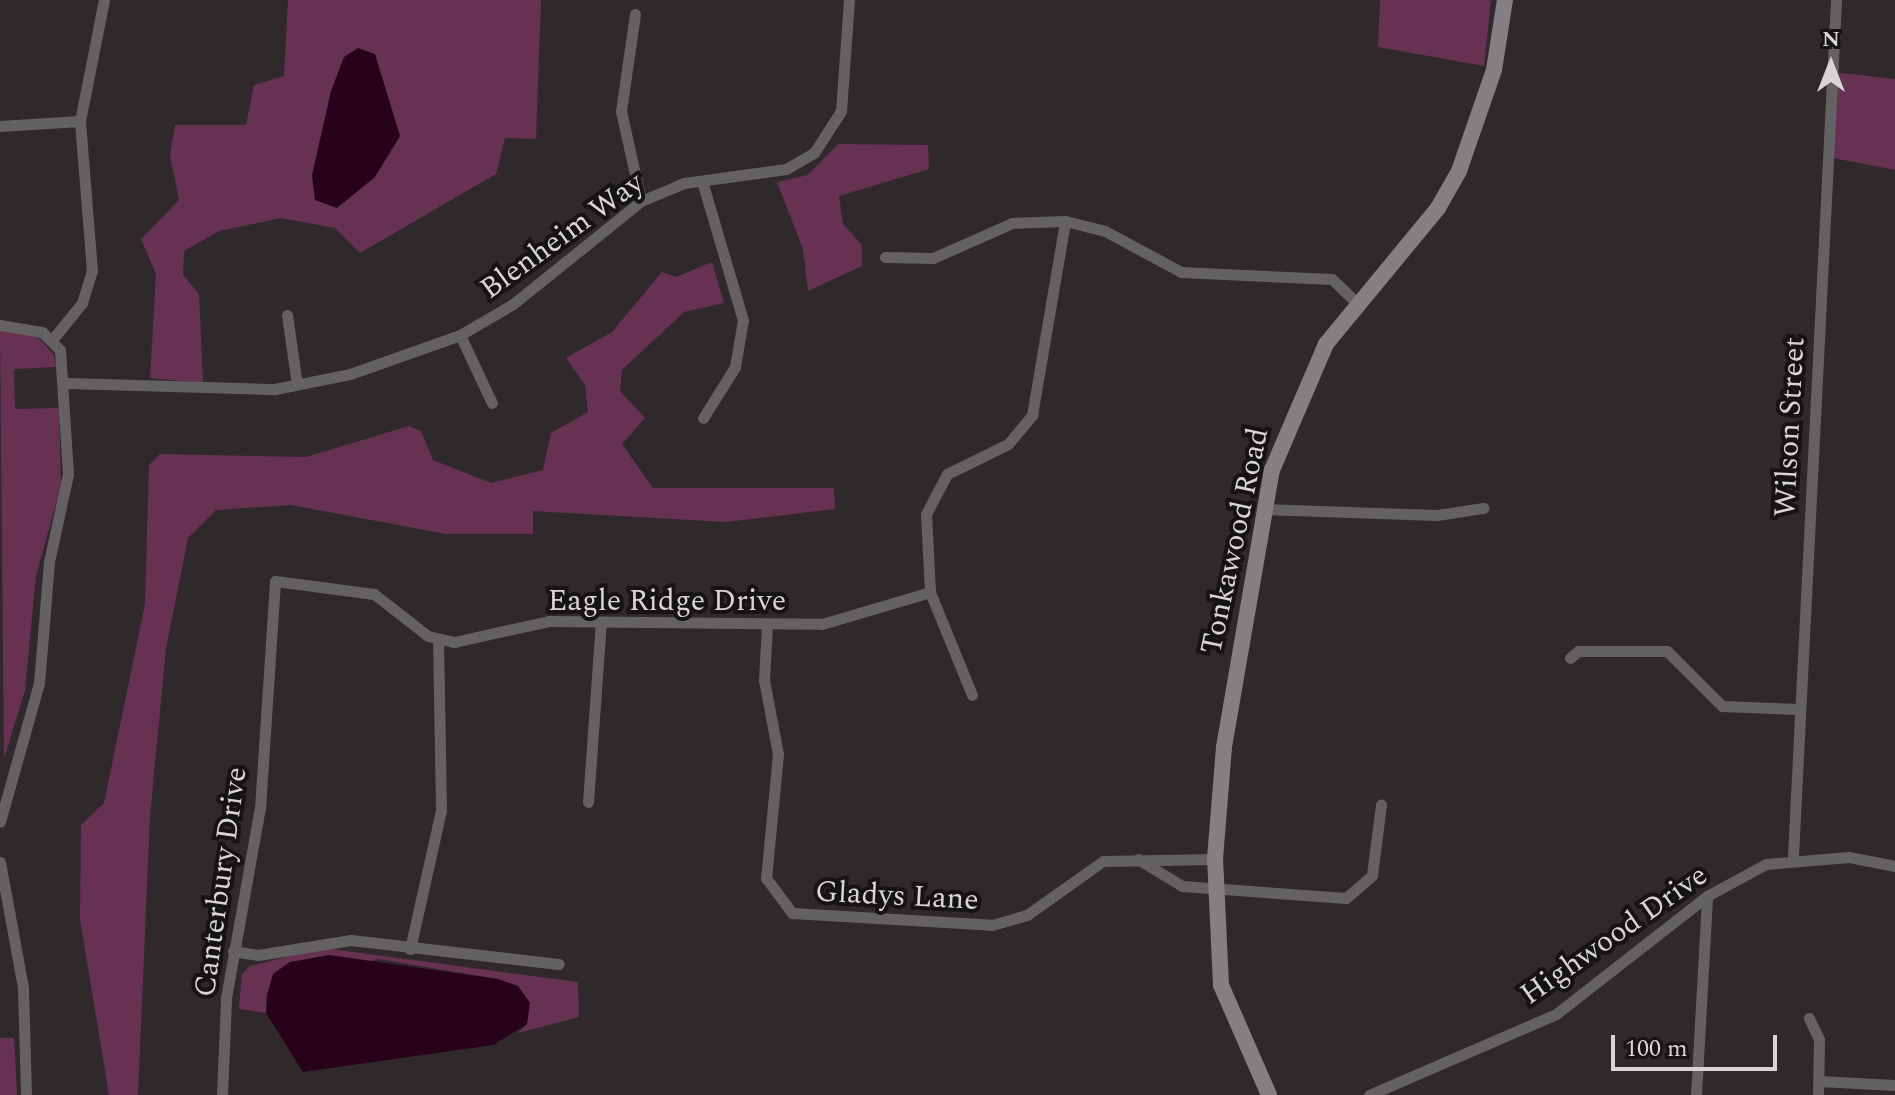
<!DOCTYPE html>
<html>
<head>
<meta charset="utf-8">
<style>
	body { margin:0 }
	#map { position:relative; width:1895px; height:1095px; overflow:hidden; background:#2f292c; font-family:Spectral,serif }
	div>[style] { position:absolute }
	.green>* { inset:0; background:#673251 }
	.water>* { inset:0; background:#27021a }
	.street>* { height:11px; margin:-5.5px; padding:0 5.5px; transform-origin:5.5px; border-radius:5.5px; background:#646163 }
	.secondary>* { height:16px; margin:-8px; padding:0 8px; transform-origin:8px; border-radius:8px; background:#847f82 }
	span { translate:-50% -50%; white-space:nowrap; text-align:center; line-height:1.15; -webkit-text-stroke:8px #151314; paint-order:stroke }
	.street-label { font-size:30px; color:#d9d5d7 }
	.north { position:absolute; left:1791px; top:24px; width:80px; height:80px; -webkit-text-stroke:6px #151314; paint-order:stroke; rotate:0deg; font-size:22px; font-weight:700; line-height:32px; text-align:center; color:#d9d5d7 }
	.north::after { content:''; display:block; margin:auto; width:28px; height:36px; background:#d9d5d7; clip-path:polygon(50% 0,100% 100%,50% 72%,0 100%) }
	.scale { position:absolute; left:1611px; top:1035px; width:166px; height:36px; box-sizing:border-box; border:4px solid #d9d5d7; border-top:0; padding-left:10px; font-size:24px; line-height:28px; white-space:nowrap; color:#d9d5d7; -webkit-text-stroke:6px #151314; paint-order:stroke }
</style>
</head>
<body>
<div id="map">
	<div class="green">
		<i style="clip-path:polygon(288px 0,541px 0,536px 139px,505px 138px,496px 174px,360px 253px,335px 228px,281px 218px,219px 231px,184px 251px,183px 275px,199px 294px,203px 383px,150px 378px,156px 274px,141px 239px,179px 200px,170px 155px,175px 125px,246px 125px,254px 85px,284px 76px)"></i>
		<i style="clip-path:polygon(1380px 0,1491px 0,1484px 66px,1378px 47px)"></i>
		<i style="clip-path:polygon(1832px 72px,1895px 79px,1895px 170px,1828px 157px)"></i>
		<i style="clip-path:polygon(838px 144px,928px 145px,929px 169px,839px 196px,843px 224px,862px 245px,862px 266px,808px 291px,803px 249px,777px 182px,808px 175px)"></i>
		<i style="clip-path:polygon(712px 262px,724px 303px,684px 312px,622px 370px,620px 391px,645px 418px,622px 444px,653px 488px,834px 488px,835px 509px,725px 522px,533px 511px,533px 534px,446px 534px,291px 505px,216px 510px,188px 538px,166px 648px,150px 816px,138px 1095px,109px 1095px,80px 919px,81px 825px,104px 803px,145px 604px,149px 465px,160px 454px,306px 457px,409px 426px,421px 431px,433px 460px,491px 483px,543px 470px,551px 433px,588px 412px,585px 385px,566px 358px,612px 332px,662px 272px,676px 277px)"></i>
		<i style="clip-path:polygon(0 331px,37px 336px,54px 355px,56px 367px,14px 369px,15px 409px,59px 408px,61px 485px,36px 576px,25px 690px,4px 759px)"></i>
		<i style="clip-path:polygon(323px 948px,578px 982px,579px 1017px,518px 1033px,527px 1024px,497px 979px,378px 959px,267px 995px,266px 1013px,239px 1009px,242px 974px,250px 966px)"></i>
		<i style="clip-path:polygon(0 1038px,14px 1038px,17px 1095px,0 1095px)"></i>
	</div>
	<div class="water">
		<i style="clip-path:polygon(358px 48px,375px 54px,400px 136px,375px 177px,337px 208px,315px 200px,312px 175px,331px 91px,344px 57px)"></i>
		<i style="clip-path:polygon(329px 955px,498px 979px,518px 986px,530px 1003px,527px 1024px,493px 1045px,303px 1072px,266px 1013px,267px 995px,273px 974px,290px 962px)"></i>
	</div>
	<div class="street">
		<i style="left:635px;top:14px;width:98px;rotate:98.2deg"></i>
		<i style="left:621px;top:111px;width:92px;rotate:77.5deg"></i>
		<i style="left:0;top:126px;width:80px;rotate:-3.6deg"></i>
		<i style="left:702px;top:181px;width:145px;rotate:73.6deg"></i>
		<i style="left:743px;top:320px;width:48px;rotate:99.7deg"></i>
		<i style="left:735px;top:367px;width:60px;rotate:122.1deg"></i>
		<i style="left:885px;top:257px;width:48px;rotate:1.2deg"></i>
		<i style="left:933px;top:258px;width:86px;rotate:-23.9deg"></i>
		<i style="left:1012px;top:223px;width:53px;rotate:-2.2deg"></i>
		<i style="left:1065px;top:221px;width:41px;rotate:14deg"></i>
		<i style="left:1105px;top:231px;width:86px;rotate:28.3deg"></i>
		<i style="left:1181px;top:272px;width:151px;rotate:2.7deg"></i>
		<i style="left:1332px;top:279px;width:35px;rotate:44deg"></i>
		<i style="left:287px;top:315px;width:70px;rotate:81.8deg"></i>
		<i style="left:0;top:325px;width:43px;rotate:9.5deg"></i>
		<i style="left:42px;top:332px;width:25px;rotate:45deg"></i>
		<i style="left:60px;top:350px;width:124px;rotate:86.3deg"></i>
		<i style="left:68px;top:474px;width:90px;rotate:102.2deg"></i>
		<i style="left:49px;top:562px;width:121px;rotate:94.7deg"></i>
		<i style="left:39px;top:683px;width:144px;rotate:105.7deg"></i>
		<i style="left:460px;top:335px;width:75px;rotate:64.8deg"></i>
		<i style="left:52px;top:340px;width:48px;rotate:-51deg"></i>
		<i style="left:82px;top:303px;width:34px;rotate:-73deg"></i>
		<i style="left:92px;top:271px;width:150px;rotate:-94.6deg"></i>
		<i style="left:80px;top:121px;width:123px;rotate:-78.8deg"></i>
		<i style="left:67px;top:383px;width:208px;rotate:1.7deg"></i>
		<i style="left:275px;top:389px;width:76px;rotate:-11.3deg"></i>
		<i style="left:350px;top:374px;width:117px;rotate:-19.5deg"></i>
		<i style="left:460px;top:335px;width:61px;rotate:-30.3deg"></i>
		<i style="left:513px;top:304px;width:164px;rotate:-38.8deg"></i>
		<i style="left:641px;top:201px;width:47px;rotate:-22.7deg"></i>
		<i style="left:684px;top:183px;width:103px;rotate:-7.8deg"></i>
		<i style="left:786px;top:169px;width:32px;rotate:-30deg"></i>
		<i style="left:814px;top:153px;width:50px;rotate:-57.3deg"></i>
		<i style="left:841px;top:111px;width:111px;rotate:-85.9deg"></i>
		<i style="left:1264px;top:509px;width:173px;rotate:2deg"></i>
		<i style="left:1437px;top:515px;width:47px;rotate:-8.7deg"></i>
		<i style="left:767px;top:625px;width:55px;rotate:93.1deg"></i>
		<i style="left:764px;top:680px;width:75px;rotate:79.3deg"></i>
		<i style="left:778px;top:754px;width:125px;rotate:95.5deg"></i>
		<i style="left:766px;top:878px;width:44px;rotate:53.4deg"></i>
		<i style="left:792px;top:913px;width:200px;rotate:3.4deg"></i>
		<i style="left:992px;top:925px;width:36px;rotate:-16deg"></i>
		<i style="left:1027px;top:915px;width:93px;rotate:-35.4deg"></i>
		<i style="left:1103px;top:861px;width:112px;rotate:-1deg"></i>
		<i style="left:1570px;top:658px;width:11px;rotate:-41deg"></i>
		<i style="left:1578px;top:651px;width:89px"></i>
		<i style="left:1667px;top:651px;width:78px;rotate:45deg"></i>
		<i style="left:1722px;top:706px;width:78px;rotate:2.2deg"></i>
		<i style="left:972px;top:695px;width:111px;rotate:-112.2deg"></i>
		<i style="left:930px;top:592px;width:78px;rotate:-92.9deg"></i>
		<i style="left:926px;top:514px;width:45px;rotate:-62.3deg"></i>
		<i style="left:947px;top:474px;width:68px;rotate:-26.2deg"></i>
		<i style="left:1008px;top:444px;width:38px;rotate:-50deg"></i>
		<i style="left:1032px;top:415px;width:197px;rotate:-80.3deg"></i>
		<i style="left:588px;top:802px;width:180px;rotate:-85.9deg"></i>
		<i style="left:1793px;top:856px;width:857px;rotate:-87.12deg"></i>
		<i style="left:1138px;top:859px;width:52px;rotate:31.5deg"></i>
		<i style="left:1182px;top:886px;width:164px;rotate:4.2deg"></i>
		<i style="left:1346px;top:898px;width:35px;rotate:-41deg"></i>
		<i style="left:1372px;top:875px;width:71px;rotate:-82.7deg"></i>
		<i style="left:0;top:862px;width:127px;rotate:79.6deg"></i>
		<i style="left:23px;top:987px;width:108px;rotate:88.4deg"></i>
		<i style="left:410px;top:949px;width:142px;rotate:-77.4deg"></i>
		<i style="left:441px;top:810px;width:170px;rotate:-91deg"></i>
		<i style="left:233px;top:951px;width:25px;rotate:9deg"></i>
		<i style="left:258px;top:955px;width:94px;rotate:-9.2deg"></i>
		<i style="left:351px;top:940px;width:209px;rotate:6.6deg"></i>
		<i style="left:1809px;top:1018px;width:23px;rotate:65deg"></i>
		<i style="left:1819px;top:1039px;width:56px;rotate:91deg"></i>
		<i style="left:1819px;top:1081px;width:76px;rotate:3deg"></i>
		<i style="left:222px;top:1095px;width:97px;rotate:-87.6deg"></i>
		<i style="left:226px;top:998px;width:193px;rotate:-79.9deg"></i>
		<i style="left:260px;top:808px;width:227px;rotate:-86.2deg"></i>
		<i style="left:275px;top:581px;width:100px;rotate:7.5deg"></i>
		<i style="left:374px;top:594px;width:68px;rotate:37.9deg"></i>
		<i style="left:428px;top:636px;width:27px;rotate:13deg"></i>
		<i style="left:454px;top:642px;width:97px;rotate:-12.5deg"></i>
		<i style="left:549px;top:621px;width:273px;rotate:0.6deg"></i>
		<i style="left:822px;top:624px;width:113px;rotate:-16.5deg"></i>
		<i style="left:1369px;top:1095px;width:204px;rotate:-23.4deg"></i>
		<i style="left:1556px;top:1014px;width:192px;rotate:-38deg"></i>
		<i style="left:1707px;top:896px;width:67px;rotate:-28.5deg"></i>
		<i style="left:1766px;top:864px;width:83px;rotate:-4.8deg"></i>
		<i style="left:1849px;top:857px;width:47px;rotate:11.1deg"></i>
		<i style="left:1696px;top:1095px;width:199px;rotate:-86.8deg"></i>
	</div>
	<div class="secondary">
		<i style="left:1269px;top:1095px;width:120px;rotate:-113.6deg"></i>
		<i style="left:1221px;top:985px;width:126px;rotate:-92.7deg"></i>
		<i style="left:1215px;top:859px;width:112px;rotate:-85.4deg"></i>
		<i style="left:1224px;top:747px;width:281px;rotate:-80.2deg"></i>
		<i style="left:1272px;top:470px;width:137px;rotate:-66.8deg"></i>
		<i style="left:1326px;top:344px;width:176px;rotate:-50.5deg"></i>
		<i style="left:1438px;top:208px;width:43px;rotate:-60.4deg"></i>
		<i style="left:1459px;top:171px;width:107px;rotate:-70.9deg"></i>
		<i style="left:1494px;top:70px;width:71px;rotate:-81.1deg"></i>
	</div>
	<div class="street-label">
		<span style="left:562px;top:236px;rotate:-36deg">Blenheim Way</span>
		<span style="left:1790px;top:427px;rotate:-87deg">Wilson Street</span>
		<span style="left:1235px;top:541px;rotate:-78deg">Tonkawood Road</span>
		<span style="left:667px;top:601px">Eagle Ridge Drive</span>
		<span style="left:221px;top:882px;rotate:-82deg">Canterbury Drive</span>
		<span style="left:897px;top:896px;rotate:3deg">Gladys Lane</span>
		<span style="left:1614px;top:935px;rotate:-35deg">Highwood Drive</span>
	</div>
	<div class="north">N</div>
	<div class="scale">100 m</div>
</div>
</body>
</html>
